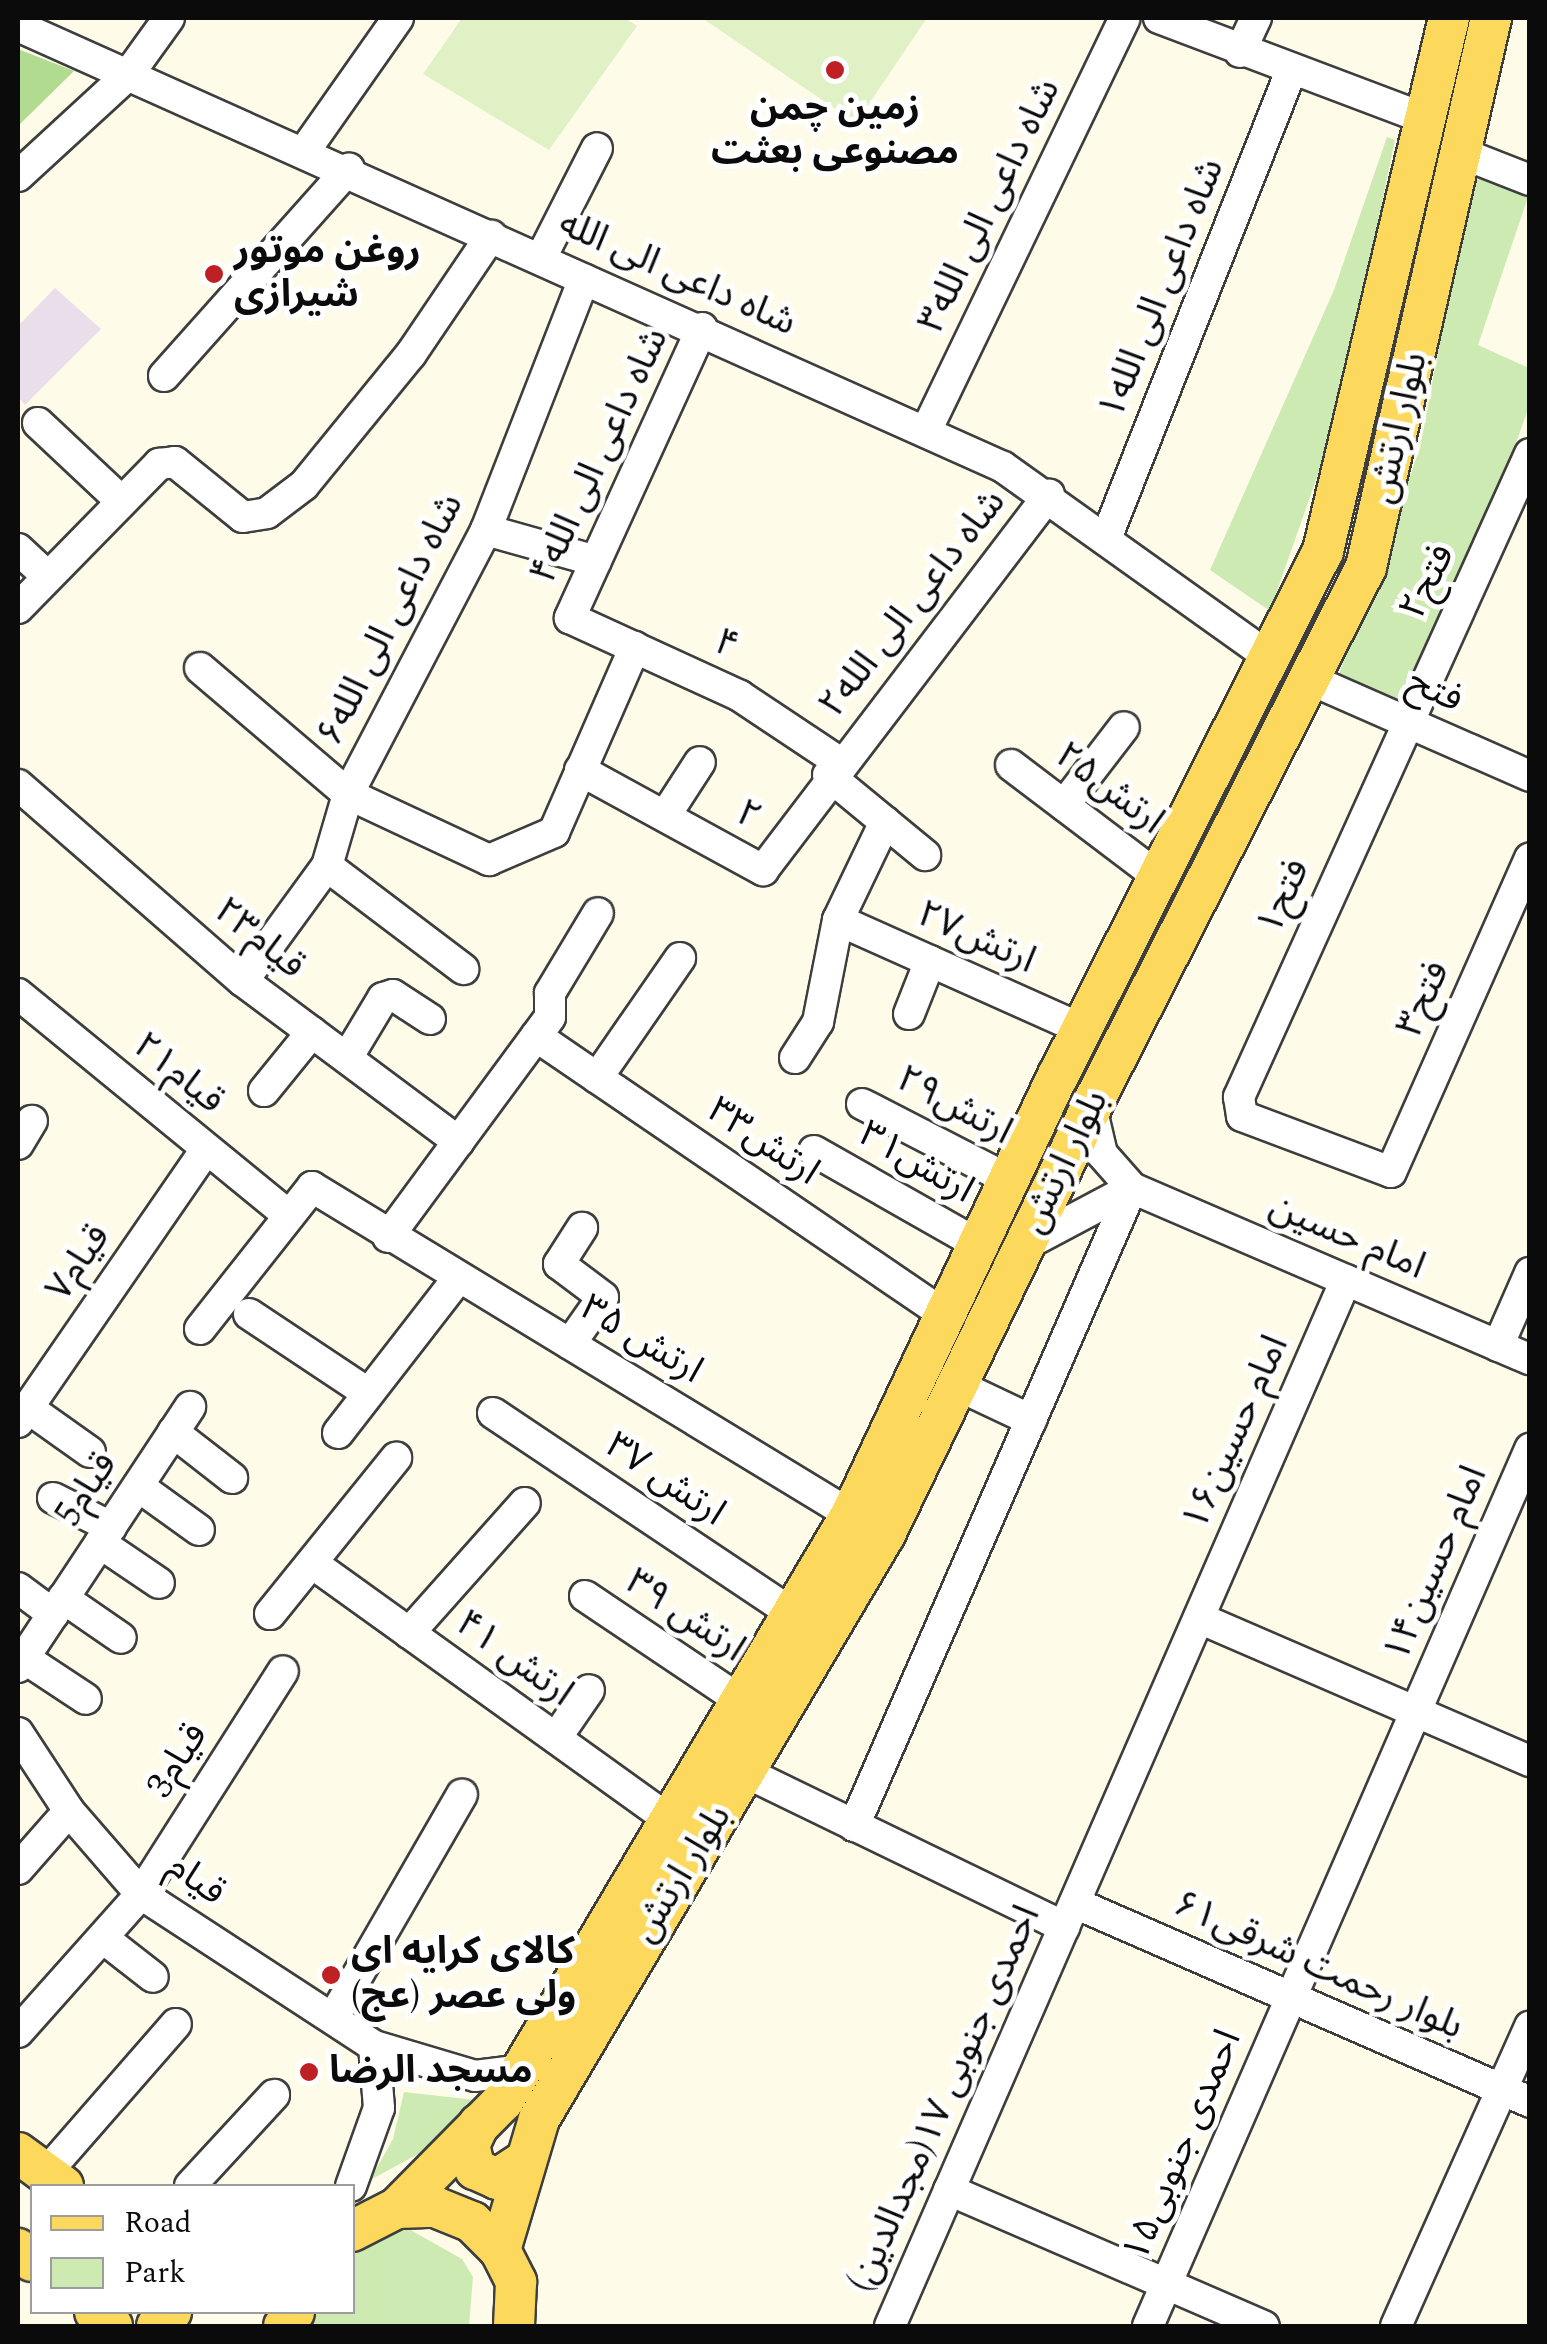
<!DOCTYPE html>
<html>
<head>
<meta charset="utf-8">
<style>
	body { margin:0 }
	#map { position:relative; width:1547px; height:2344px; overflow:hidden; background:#fffbe9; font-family:Spectral,"Noto Sans Arabic",serif }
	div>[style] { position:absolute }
	.industrial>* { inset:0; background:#eadeeb }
	.green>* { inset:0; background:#ceeab3 }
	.forest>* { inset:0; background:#b1db91 }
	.pitch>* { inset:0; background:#e0f1c5 }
	.roads { filter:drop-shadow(2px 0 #3e3e3e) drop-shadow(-2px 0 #3e3e3e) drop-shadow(0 2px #3e3e3e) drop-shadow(0 -2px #3e3e3e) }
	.minor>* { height:30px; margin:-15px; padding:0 15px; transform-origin:15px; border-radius:15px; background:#fff }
	.major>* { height:40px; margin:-20px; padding:0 20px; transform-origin:20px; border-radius:20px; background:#fcd95c }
	.dots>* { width:28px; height:28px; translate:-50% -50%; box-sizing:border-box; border:5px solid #fff; border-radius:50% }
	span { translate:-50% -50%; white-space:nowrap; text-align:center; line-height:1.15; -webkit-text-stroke:10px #fff; paint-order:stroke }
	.poi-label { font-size:38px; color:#0b0b0b; font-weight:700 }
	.left { translate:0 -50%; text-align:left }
	.street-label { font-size:38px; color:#0b0b0b }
	.frame { position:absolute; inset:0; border:20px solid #0b0b0b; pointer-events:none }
	.legend { position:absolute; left:30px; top:2184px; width:325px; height:130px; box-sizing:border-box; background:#fff; border:2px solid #9d9d9d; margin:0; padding:12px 18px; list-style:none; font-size:30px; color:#0b0b0b }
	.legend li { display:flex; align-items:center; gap:20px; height:50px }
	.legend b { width:50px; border:2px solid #9d9d9d }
</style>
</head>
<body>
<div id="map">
	<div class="industrial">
		<i style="clip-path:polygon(55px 288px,101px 329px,25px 405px,18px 397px,18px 326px)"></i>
	</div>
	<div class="green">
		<i style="clip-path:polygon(1387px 137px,1395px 140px,1337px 420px,1270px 611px,1210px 570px,1334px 290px)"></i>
		<i style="clip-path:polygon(1473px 166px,1528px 197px,1478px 345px,1529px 368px,1529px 407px,1485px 528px,1396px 704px,1339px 674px,1420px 448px)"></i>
		<i style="clip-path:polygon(404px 2092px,484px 2101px,435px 2145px,370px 2180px,393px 2139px)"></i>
		<i style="clip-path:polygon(405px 2227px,462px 2259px,473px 2277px,469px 2326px,299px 2326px,309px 2312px,352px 2312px,353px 2255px,368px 2237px)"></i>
	</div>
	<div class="forest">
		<i style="clip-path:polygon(18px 49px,74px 71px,18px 126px)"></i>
	</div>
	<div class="pitch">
		<i style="clip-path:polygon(462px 18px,625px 18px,637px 26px,549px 150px,423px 74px)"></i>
		<i style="clip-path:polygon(702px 18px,927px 18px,856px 123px)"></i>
	</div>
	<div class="roads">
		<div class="minor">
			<i style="left:1159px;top:18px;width:285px;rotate:20.7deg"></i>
			<i style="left:18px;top:26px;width:1079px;rotate:24.12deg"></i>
			<i style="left:1003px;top:467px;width:327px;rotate:35.5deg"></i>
			<i style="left:1240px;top:52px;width:38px;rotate:-65deg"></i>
			<i style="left:306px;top:149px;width:160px;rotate:-54.9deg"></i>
			<i style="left:1461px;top:153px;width:74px;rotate:21.4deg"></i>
			<i style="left:18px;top:176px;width:149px;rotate:-42.6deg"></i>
			<i style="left:128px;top:75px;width:70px;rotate:-54.3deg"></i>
			<i style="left:541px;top:258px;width:123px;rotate:-63deg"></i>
			<i style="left:702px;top:328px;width:319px;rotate:114.5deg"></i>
			<i style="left:570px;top:618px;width:187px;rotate:24.6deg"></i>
			<i style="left:740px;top:696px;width:119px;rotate:33.7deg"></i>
			<i style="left:164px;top:376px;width:278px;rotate:-48.3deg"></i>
			<i style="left:38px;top:423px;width:114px;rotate:43.2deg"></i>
			<i style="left:927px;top:429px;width:456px;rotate:-64.3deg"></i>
			<i style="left:1530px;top:454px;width:706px;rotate:114.35deg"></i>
			<i style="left:1239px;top:1097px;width:19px;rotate:81deg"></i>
			<i style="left:1242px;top:1116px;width:159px;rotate:20.6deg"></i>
			<i style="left:1391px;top:1172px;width:343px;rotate:-66.1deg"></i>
			<i style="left:486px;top:530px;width:114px;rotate:15.7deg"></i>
			<i style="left:1107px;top:536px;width:500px;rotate:-68.41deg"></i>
			<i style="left:18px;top:549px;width:40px;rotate:43deg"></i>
			<i style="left:18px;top:608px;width:202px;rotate:-45.6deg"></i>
			<i style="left:159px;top:464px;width:16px;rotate:-7deg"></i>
			<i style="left:175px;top:462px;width:87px;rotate:39deg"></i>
			<i style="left:243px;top:517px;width:24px;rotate:-9deg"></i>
			<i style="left:267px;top:513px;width:46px;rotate:-37.1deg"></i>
			<i style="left:304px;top:485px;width:169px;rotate:-50.8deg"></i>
			<i style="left:411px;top:354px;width:143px;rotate:-55.9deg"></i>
			<i style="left:200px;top:668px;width:194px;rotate:40.4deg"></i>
			<i style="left:348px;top:794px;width:156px;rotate:25.1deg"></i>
			<i style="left:489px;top:860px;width:71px;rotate:-23.3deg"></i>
			<i style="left:554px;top:832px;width:202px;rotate:-66.4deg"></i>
			<i style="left:1309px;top:679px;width:241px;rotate:23.7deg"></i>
			<i style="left:1011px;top:765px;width:187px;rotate:37.2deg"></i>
			<i style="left:580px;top:770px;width:209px;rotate:28.7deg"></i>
			<i style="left:763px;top:870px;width:472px;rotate:-52.7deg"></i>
			<i style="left:828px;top:775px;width:126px;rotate:39.5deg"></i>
			<i style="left:18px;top:785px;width:298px;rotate:41.1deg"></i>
			<i style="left:243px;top:981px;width:269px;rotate:36.7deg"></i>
			<i style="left:1064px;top:805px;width:98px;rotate:-52.4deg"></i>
			<i style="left:665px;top:816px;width:64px;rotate:-57.1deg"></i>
			<i style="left:327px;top:866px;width:171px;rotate:37.1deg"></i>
			<i style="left:838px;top:920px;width:267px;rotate:24.1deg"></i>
			<i style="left:243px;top:981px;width:142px;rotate:-53.9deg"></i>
			<i style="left:327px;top:866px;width:75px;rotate:-73.7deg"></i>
			<i style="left:348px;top:794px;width:298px;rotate:-62.4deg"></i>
			<i style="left:486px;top:530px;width:269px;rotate:-68.7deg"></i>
			<i style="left:18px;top:994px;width:350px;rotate:39.3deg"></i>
			<i style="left:909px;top:1014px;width:57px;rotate:-68.4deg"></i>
			<i style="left:536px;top:1036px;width:495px;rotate:34.3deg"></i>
			<i style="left:347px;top:1058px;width:70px;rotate:-59deg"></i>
			<i style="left:383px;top:998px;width:10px;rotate:-17deg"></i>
			<i style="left:393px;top:995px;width:44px;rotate:33deg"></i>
			<i style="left:795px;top:1058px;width:43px;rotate:-57.4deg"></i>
			<i style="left:818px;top:1022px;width:104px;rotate:-78.9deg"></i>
			<i style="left:838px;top:920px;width:109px;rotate:-64.4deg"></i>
			<i style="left:597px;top:1078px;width:146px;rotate:-55.3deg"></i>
			<i style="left:264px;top:1091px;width:76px;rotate:-50.9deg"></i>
			<i style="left:862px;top:1104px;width:165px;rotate:27.3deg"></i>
			<i style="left:1091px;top:1107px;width:48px;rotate:76.8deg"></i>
			<i style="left:1102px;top:1154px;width:45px;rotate:48.6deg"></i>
			<i style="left:1132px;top:1188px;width:433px;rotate:23.3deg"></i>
			<i style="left:18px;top:1144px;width:27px;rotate:-59deg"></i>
			<i style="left:814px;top:1151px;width:189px;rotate:29.6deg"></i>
			<i style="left:388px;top:1237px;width:273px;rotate:-53.6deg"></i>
			<i style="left:550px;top:1017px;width:24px;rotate:-90deg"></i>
			<i style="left:550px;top:993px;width:93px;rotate:-59deg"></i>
			<i style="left:1025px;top:1245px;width:121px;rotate:-28deg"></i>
			<i style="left:249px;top:1314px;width:143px;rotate:33.6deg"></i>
			<i style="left:200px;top:1329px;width:181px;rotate:-51.7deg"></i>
			<i style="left:312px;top:1187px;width:631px;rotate:31.32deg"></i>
			<i style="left:570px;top:1344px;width:57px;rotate:-54.9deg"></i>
			<i style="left:603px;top:1297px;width:55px;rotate:-143.1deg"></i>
			<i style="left:559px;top:1264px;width:43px;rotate:-57.4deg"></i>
			<i style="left:1498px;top:1346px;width:80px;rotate:-66.3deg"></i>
			<i style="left:957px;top:1385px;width:82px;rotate:25.3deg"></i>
			<i style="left:28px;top:1408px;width:76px;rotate:35.4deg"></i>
			<i style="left:493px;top:1413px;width:360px;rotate:33.8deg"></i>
			<i style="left:18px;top:1422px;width:331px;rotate:-55.4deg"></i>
			<i style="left:173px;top:1432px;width:75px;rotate:37.9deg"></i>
			<i style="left:338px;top:1433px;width:197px;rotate:-52.2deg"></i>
			<i style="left:138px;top:1486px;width:75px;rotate:35.8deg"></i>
			<i style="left:53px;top:1498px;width:65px;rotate:26.6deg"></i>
			<i style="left:100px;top:1543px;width:71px;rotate:34.1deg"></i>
			<i style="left:312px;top:1563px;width:441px;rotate:35.7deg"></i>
			<i style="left:18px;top:1588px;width:44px;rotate:36.6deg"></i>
			<i style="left:585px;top:1596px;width:188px;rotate:33.9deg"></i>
			<i style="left:63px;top:1598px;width:70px;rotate:34.6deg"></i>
			<i style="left:270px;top:1614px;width:201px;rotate:-51.1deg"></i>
			<i style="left:1199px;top:1618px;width:361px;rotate:23.4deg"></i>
			<i style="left:409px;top:1633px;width:174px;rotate:-48.3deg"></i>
			<i style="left:24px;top:1658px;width:74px;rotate:33.5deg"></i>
			<i style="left:18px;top:1667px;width:312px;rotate:-56.5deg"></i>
			<i style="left:18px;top:1733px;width:93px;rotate:56.8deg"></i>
			<i style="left:69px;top:1811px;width:110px;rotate:49.1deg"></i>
			<i style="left:141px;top:1894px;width:278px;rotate:33.1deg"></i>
			<i style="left:374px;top:2046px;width:105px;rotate:16.5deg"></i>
			<i style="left:475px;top:2076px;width:47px;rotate:-7.3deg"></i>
			<i style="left:556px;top:1738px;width:58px;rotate:-55.5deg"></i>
			<i style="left:745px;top:1772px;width:355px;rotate:25.9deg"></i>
			<i style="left:854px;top:1826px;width:696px;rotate:-66.46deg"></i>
			<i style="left:18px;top:1869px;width:77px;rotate:-48.7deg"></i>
			<i style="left:1075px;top:1903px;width:497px;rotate:23.6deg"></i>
			<i style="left:103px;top:1938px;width:63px;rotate:38deg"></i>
			<i style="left:333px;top:2018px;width:258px;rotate:-60deg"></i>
			<i style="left:18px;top:2032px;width:185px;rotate:-48.3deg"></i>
			<i style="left:141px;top:1894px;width:264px;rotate:-57.5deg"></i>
			<i style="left:45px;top:2174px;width:199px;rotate:-48.9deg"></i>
			<i style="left:190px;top:2186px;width:124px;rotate:-47.3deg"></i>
			<i style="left:351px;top:2186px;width:83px;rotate:-70.3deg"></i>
			<i style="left:379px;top:2108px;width:62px;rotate:-94.6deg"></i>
			<i style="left:949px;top:2190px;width:343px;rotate:23.4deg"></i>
			<i style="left:890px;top:2326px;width:1141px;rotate:-66.45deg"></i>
			<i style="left:1148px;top:2326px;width:957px;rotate:-66.46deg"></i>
			<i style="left:1396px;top:2326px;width:328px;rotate:-65.9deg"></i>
		</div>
		<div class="major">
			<i style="left:479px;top:2124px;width:23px;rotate:115deg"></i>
			<i style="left:469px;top:2145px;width:25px;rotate:76deg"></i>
			<i style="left:475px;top:2169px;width:24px;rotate:24deg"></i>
			<i style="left:497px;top:2179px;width:31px;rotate:-33deg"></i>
			<i style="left:18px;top:2153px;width:56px;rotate:36.3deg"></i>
			<i style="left:397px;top:2208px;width:151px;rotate:-45.3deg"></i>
			<i style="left:503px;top:2101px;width:682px;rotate:-59.3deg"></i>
			<i style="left:851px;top:1515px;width:485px;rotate:-64.8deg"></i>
			<i style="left:1058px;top:1076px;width:588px;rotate:-63.22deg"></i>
			<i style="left:1323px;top:551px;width:548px;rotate:-76.7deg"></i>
			<i style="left:352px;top:2231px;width:51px;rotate:-27.1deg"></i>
			<i style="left:397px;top:2208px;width:38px;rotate:-2deg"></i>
			<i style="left:435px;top:2207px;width:40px;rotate:22deg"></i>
			<i style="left:472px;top:2222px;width:40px;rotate:45deg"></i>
			<i style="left:500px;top:2250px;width:36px;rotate:63deg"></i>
			<i style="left:516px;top:2282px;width:44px;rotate:92.6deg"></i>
			<i style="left:18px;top:2249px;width:18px;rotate:41deg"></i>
			<i style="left:500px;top:2250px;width:137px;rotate:-73.4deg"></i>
			<i style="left:539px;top:2119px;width:680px;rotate:-59.4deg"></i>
			<i style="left:885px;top:1534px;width:474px;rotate:-64.2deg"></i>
			<i style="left:1091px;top:1107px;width:606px;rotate:-63.01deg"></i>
			<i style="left:1366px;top:567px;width:563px;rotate:-77.17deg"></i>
			<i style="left:95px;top:2312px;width:22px;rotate:39deg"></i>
			<i style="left:157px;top:2326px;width:20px;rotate:-45deg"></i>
			<i style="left:284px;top:2326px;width:17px;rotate:-54deg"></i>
		</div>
	</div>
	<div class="dots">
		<i style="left:835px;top:70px;background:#be2024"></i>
		<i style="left:214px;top:274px;background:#be2024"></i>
		<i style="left:331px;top:1975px;background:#be2024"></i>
		<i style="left:309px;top:2072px;background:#be2024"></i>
	</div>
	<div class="poi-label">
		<span style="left:835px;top:131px">زمین چمن<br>مصنوعی بعثت</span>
		<span class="left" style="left:234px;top:274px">روغن موتور<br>شیرازی</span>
		<span class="left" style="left:351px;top:1975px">کالای کرایه ای<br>ولی عصر (عج)</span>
		<span class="left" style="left:329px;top:2072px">مسجد الرضا</span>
	</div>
	<div class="street-label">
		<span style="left:990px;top:206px;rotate:-64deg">شاه داعی الی الله۳</span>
		<span style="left:677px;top:274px;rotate:24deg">شاه داعی الی الله</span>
		<span style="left:1162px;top:289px;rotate:-68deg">شاه داعی الی الله۱</span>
		<span style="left:1399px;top:428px;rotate:-77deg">بلوار ارتش</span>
		<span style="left:600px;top:456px;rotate:-65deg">شاه داعی الی الله۴</span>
		<span style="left:1428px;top:582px;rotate:-64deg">۲فتح</span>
		<span style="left:913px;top:604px;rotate:-52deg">شاه داعی الی الله۲</span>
		<span style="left:391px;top:620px;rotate:-63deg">شاه داعی الی الله۶</span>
		<span style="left:726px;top:645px;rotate:25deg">۴</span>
		<span style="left:1435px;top:691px;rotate:24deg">فتح</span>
		<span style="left:1109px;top:789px;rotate:37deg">ارتش۲۵</span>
		<span style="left:748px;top:816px;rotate:29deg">۲</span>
		<span style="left:1284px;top:897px;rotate:-66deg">۱فتح</span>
		<span style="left:976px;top:938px;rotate:24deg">ارتش۲۷</span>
		<span style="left:259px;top:939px;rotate:39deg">قیام۲۳</span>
		<span style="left:1424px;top:999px;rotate:-66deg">۳فتح</span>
		<span style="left:178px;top:1074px;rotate:39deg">قیام۲۱</span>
		<span style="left:954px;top:1106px;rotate:28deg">ارتش۲۹</span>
		<span style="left:763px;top:1142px;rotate:34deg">ارتش۳۳</span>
		<span style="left:1065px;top:1162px;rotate:-64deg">بلوار ارتش</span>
		<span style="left:916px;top:1163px;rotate:30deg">ارتش۳۱</span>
		<span style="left:1347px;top:1237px;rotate:23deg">امام حسین</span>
		<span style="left:79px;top:1263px;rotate:-56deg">قیام۷</span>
		<span style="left:641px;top:1340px;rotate:31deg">ارتش ۳۵</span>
		<span style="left:1236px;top:1433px;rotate:-66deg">امام حسین۱۶</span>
		<span style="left:665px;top:1480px;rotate:34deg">ارتش ۳۷</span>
		<span style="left:87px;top:1490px;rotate:-57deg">قیام5</span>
		<span style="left:1436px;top:1564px;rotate:-67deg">امام حسین۱۴</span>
		<span style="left:685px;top:1616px;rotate:34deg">ارتش ۳۹</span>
		<span style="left:514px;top:1659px;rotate:36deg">ارتش ۴۱</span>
		<span style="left:178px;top:1761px;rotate:-58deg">قیام3</span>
		<span style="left:682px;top:1874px;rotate:-58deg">بلوار ارتش</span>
		<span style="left:196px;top:1880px;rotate:35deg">قیام</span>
		<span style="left:1318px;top:1966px;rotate:24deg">بلوار رحمت شرقی۶۱</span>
		<span style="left:945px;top:2099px;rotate:-66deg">احمدی جنوبی ۱۷(مجدالدین)</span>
		<span style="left:1183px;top:2146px;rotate:-67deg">احمدی جنوبی۱۵</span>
	</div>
	<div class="frame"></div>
	<ul class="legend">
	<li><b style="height:12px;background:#fcd95c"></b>Road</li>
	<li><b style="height:28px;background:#ceeab3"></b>Park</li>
	</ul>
</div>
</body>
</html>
